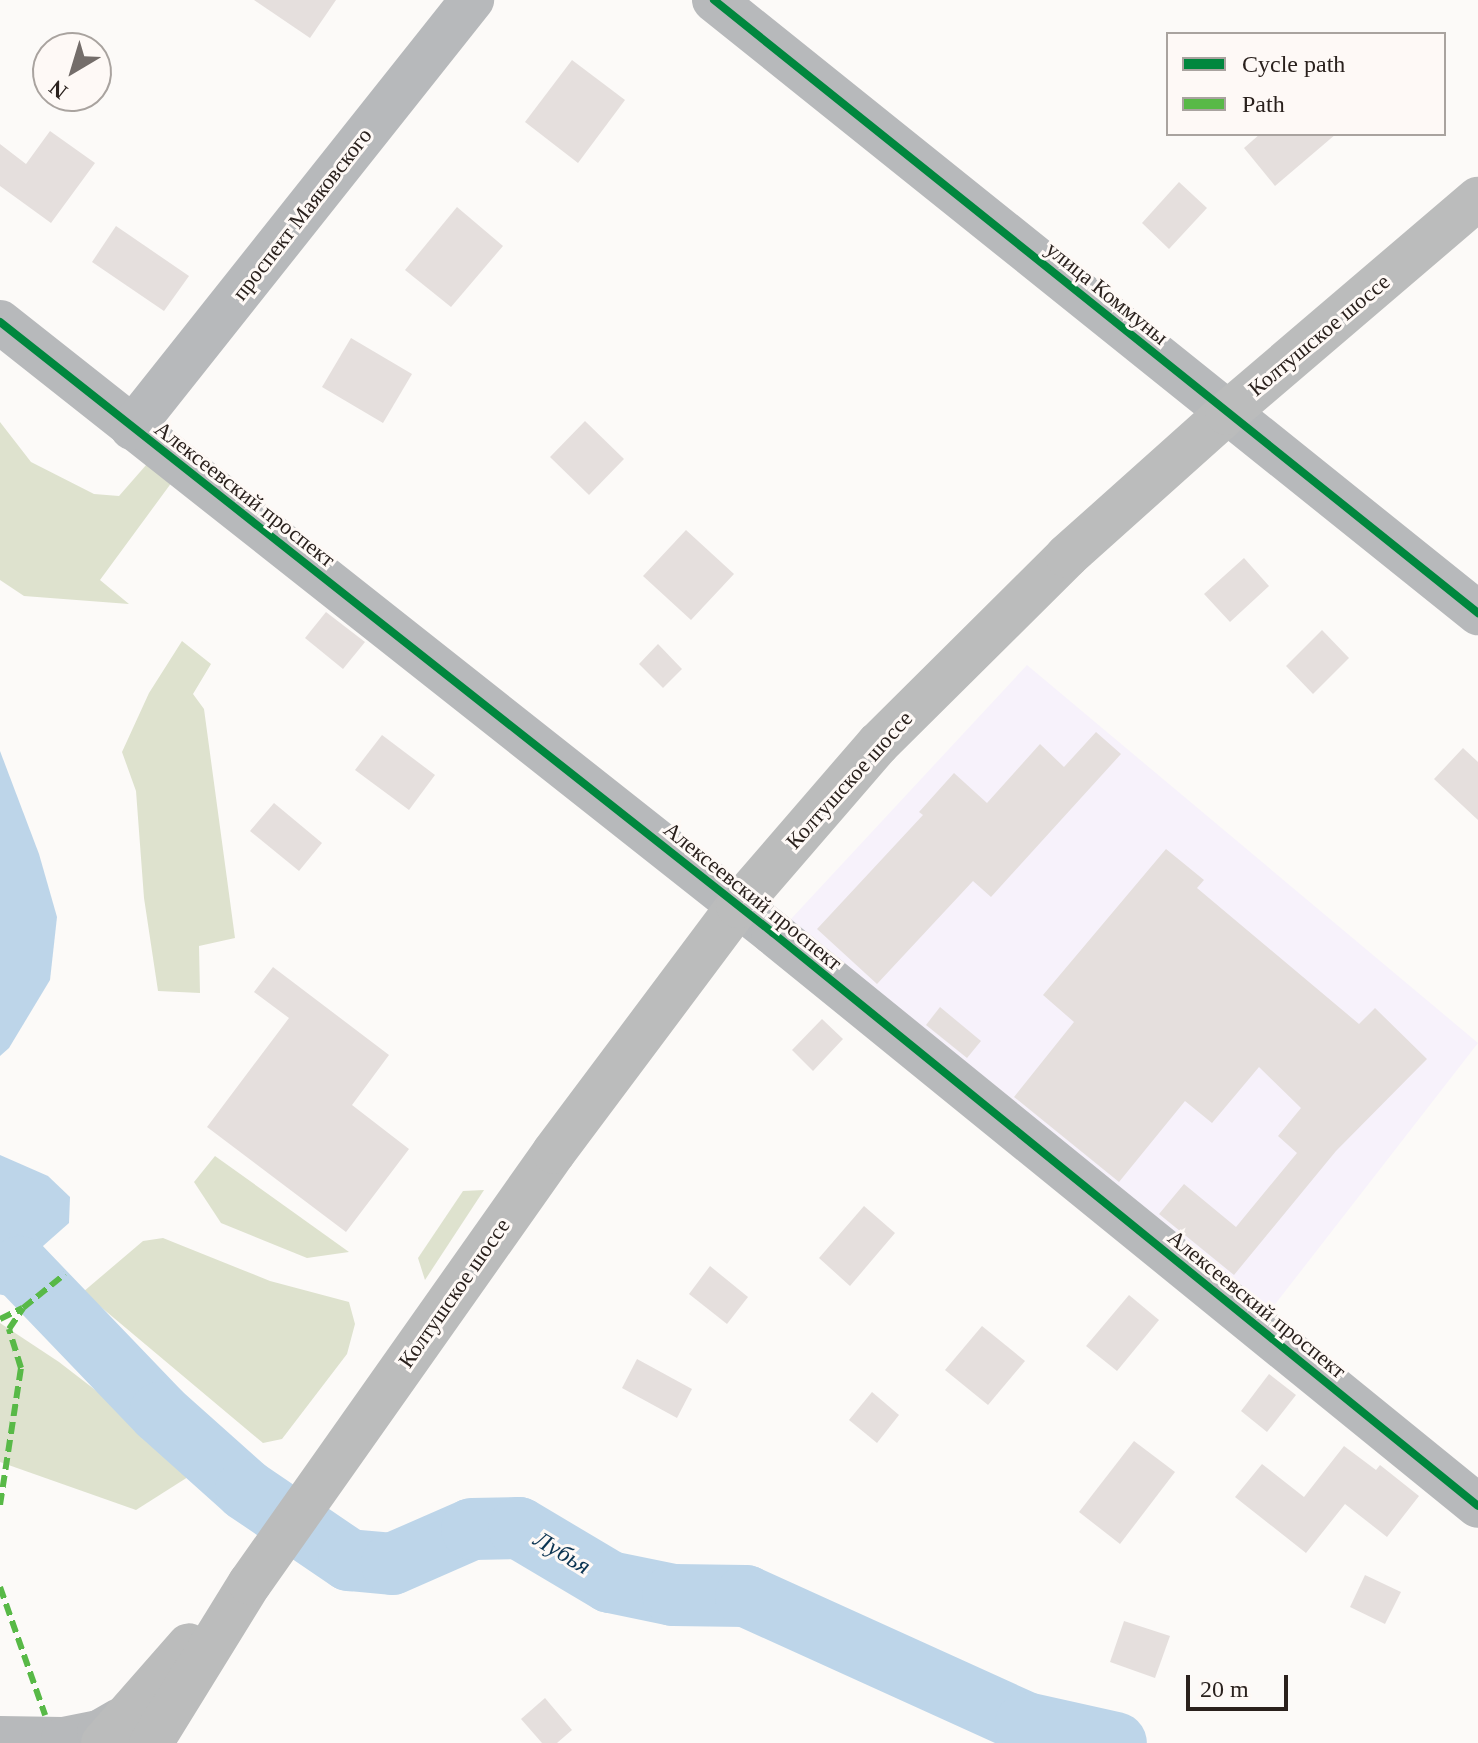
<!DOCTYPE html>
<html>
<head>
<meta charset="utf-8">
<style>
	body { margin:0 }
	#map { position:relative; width:1478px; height:1743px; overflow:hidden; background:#fcfaf8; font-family:"Times New Roman",serif }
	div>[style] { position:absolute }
	.industrial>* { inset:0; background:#f7f2fb }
	.green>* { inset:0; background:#dee2ce }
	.water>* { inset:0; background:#bdd5e9 }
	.river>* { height:62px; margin:-31px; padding:0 31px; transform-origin:31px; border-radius:31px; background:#bdd5e9 }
	.building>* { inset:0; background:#e5dfdd }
	.minor>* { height:44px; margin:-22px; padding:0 22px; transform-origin:22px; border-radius:22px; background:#b7b9bb }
	.major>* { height:44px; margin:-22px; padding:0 22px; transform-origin:22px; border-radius:22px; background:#bbbcbc }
	.quiet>* { height:6px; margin-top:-3px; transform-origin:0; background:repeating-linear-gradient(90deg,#58b947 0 12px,transparent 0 18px) }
	.cycleway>* { height:8px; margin:-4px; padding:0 4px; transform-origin:4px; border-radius:4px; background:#00873e }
	span { translate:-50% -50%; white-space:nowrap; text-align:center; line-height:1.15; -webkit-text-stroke:6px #fef9f6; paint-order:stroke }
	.street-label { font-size:22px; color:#2a211d }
	.water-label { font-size:24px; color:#0a3351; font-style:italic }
	.legend { position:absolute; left:1166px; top:32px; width:280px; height:104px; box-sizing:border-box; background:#fef9f6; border:2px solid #a9a39f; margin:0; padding:10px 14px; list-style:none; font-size:24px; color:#2a211d }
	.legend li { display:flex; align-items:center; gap:16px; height:40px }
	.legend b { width:40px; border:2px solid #a9a39f }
	.north { position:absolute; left:32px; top:32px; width:80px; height:80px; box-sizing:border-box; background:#fef9f6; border:2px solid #a9a39f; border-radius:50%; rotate:218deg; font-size:22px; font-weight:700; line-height:32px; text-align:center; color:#2a211d }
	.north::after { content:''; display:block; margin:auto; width:28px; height:36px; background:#746d6a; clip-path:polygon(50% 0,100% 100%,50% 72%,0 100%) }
	.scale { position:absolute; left:1186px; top:1675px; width:102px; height:36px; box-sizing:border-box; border:4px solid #2a211d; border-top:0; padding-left:10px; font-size:24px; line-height:28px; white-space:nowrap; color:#2a211d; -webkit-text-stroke:6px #fef9f6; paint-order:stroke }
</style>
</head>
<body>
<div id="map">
	<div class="industrial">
		<i style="clip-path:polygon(1027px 665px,1478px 1043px,1266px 1316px,914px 1034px,791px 919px)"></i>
	</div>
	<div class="green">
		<i style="clip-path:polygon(0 422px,31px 462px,94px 494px,119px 496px,147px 464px,172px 482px,100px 580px,129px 604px,24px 596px,0 580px)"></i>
		<i style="clip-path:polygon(182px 641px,211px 664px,193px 694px,204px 709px,235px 938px,199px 946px,200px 993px,158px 991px,144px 898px,136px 791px,122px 752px,149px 693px)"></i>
		<i style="clip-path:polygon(215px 1156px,349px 1252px,307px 1258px,221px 1223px,194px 1182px)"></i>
		<i style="clip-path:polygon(484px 1190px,425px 1280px,418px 1258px,463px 1191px)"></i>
		<i style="clip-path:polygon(163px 1238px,270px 1281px,349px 1302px,355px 1324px,347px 1354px,282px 1439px,263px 1443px,83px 1292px,143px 1241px)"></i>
		<i style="clip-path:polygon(0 1323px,59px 1362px,199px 1470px,136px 1510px,0 1462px)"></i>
	</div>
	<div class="water">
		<i style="clip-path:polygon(0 751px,39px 854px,57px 917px,50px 980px,9px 1048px,0 1056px)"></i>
		<i style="clip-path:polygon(0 1155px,48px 1176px,70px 1197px,69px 1223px,0 1284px)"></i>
	</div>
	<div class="river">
		<i style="left:0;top:1263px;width:20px;rotate:11deg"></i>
		<i style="left:20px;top:1267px;width:202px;rotate:46.2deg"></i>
		<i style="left:160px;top:1413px;width:115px;rotate:41.8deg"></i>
		<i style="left:246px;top:1490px;width:125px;rotate:34.2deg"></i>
		<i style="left:349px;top:1560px;width:43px;rotate:5.3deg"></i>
		<i style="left:392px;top:1564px;width:87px;rotate:-23.6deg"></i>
		<i style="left:472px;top:1529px;width:47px;rotate:-1.2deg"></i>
		<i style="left:519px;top:1528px;width:106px;rotate:30.7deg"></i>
		<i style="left:610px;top:1582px;width:64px;rotate:11.7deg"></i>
		<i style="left:673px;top:1595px;width:73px;rotate:0.8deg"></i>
		<i style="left:746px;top:1596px;width:307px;rotate:24.4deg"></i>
		<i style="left:1026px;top:1723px;width:92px;rotate:12.5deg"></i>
	</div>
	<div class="building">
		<i style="clip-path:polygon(254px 0,336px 0,310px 38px)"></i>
		<i style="clip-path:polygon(572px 60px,625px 100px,578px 163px,525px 122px)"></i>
		<i style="clip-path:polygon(50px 131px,95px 163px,51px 223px,0 186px,0 144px,26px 164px)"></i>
		<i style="clip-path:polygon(1260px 134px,1336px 134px,1275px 186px,1244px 148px)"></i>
		<i style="clip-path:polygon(1179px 182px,1207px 208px,1169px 249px,1142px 223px)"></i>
		<i style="clip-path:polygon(457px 207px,503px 246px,451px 307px,405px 270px)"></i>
		<i style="clip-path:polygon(116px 226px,189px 276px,164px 311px,92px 262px)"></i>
		<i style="clip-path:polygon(351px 338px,412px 374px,383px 423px,322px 387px)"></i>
		<i style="clip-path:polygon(585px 421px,624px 459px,589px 495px,550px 457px)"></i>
		<i style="clip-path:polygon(686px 530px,734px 574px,691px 620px,643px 576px)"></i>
		<i style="clip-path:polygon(1244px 558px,1269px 586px,1230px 622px,1204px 594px)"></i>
		<i style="clip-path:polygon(326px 612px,365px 642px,343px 669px,305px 638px)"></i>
		<i style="clip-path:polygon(1322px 630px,1349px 658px,1313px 694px,1286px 666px)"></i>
		<i style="clip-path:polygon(658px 644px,682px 669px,663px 688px,639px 664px)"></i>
		<i style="clip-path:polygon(1096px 732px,1121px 754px,991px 897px,973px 881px,877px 984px,817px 929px,923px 815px,919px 812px,954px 773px,987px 803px,1040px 744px,1064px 767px)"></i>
		<i style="clip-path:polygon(382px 735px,435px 775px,409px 810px,355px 770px)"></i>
		<i style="clip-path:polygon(1463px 748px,1478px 762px,1478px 820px,1434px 779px)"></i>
		<i style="clip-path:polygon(274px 803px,322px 843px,299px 871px,250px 831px)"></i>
		<i style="clip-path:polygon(1166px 849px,1204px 880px,1197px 888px,1359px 1024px,1375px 1008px,1427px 1059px,1336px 1151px,1234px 1275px,1159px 1214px,1184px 1184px,1236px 1227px,1297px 1153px,1278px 1136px,1301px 1108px,1259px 1067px,1212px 1123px,1185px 1101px,1119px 1182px,1014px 1097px,1074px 1022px,1043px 995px)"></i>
		<i style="clip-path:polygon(273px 967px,389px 1055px,352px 1105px,409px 1149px,346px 1232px,207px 1127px,289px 1018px,254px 992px)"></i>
		<i style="clip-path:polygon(940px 1007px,981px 1041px,967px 1058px,926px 1025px)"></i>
		<i style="clip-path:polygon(822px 1019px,843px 1039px,813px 1071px,792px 1050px)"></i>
		<i style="clip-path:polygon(864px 1206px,895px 1233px,850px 1286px,819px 1258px)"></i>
		<i style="clip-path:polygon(710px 1266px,748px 1297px,727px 1324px,689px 1294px)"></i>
		<i style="clip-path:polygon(1129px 1295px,1159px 1320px,1117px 1371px,1086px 1346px)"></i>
		<i style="clip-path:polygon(982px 1326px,1025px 1361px,988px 1405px,945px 1370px)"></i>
		<i style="clip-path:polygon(637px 1359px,692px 1389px,677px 1418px,622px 1388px)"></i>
		<i style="clip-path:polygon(1269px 1374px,1296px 1395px,1267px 1432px,1241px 1411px)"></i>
		<i style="clip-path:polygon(872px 1392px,899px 1415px,877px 1443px,849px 1420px)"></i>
		<i style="clip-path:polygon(1134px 1441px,1175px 1472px,1120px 1544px,1079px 1512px)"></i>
		<i style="clip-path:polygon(1344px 1446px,1376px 1470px,1380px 1465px,1419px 1496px,1387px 1537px,1345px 1504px,1306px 1553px,1235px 1497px,1262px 1464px,1304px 1497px)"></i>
		<i style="clip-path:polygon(1365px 1575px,1401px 1592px,1385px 1624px,1350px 1607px)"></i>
		<i style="clip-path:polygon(1124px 1621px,1170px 1636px,1155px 1678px,1110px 1662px)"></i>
		<i style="clip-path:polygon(545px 1698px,572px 1730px,557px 1743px,542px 1743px,521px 1719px)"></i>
	</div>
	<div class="minor">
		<i style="left:714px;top:0;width:980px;rotate:38.74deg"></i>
		<i style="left:0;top:322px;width:985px;rotate:38.32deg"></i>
		<i style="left:773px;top:933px;width:908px;rotate:39.1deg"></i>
		<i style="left:132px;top:428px;width:547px;rotate:-51.54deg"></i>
		<i style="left:0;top:1738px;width:63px;rotate:0.9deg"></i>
		<i style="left:63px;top:1739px;width:37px;rotate:-11deg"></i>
		<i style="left:99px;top:1732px;width:24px;rotate:-30deg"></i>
	</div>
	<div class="major">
		<i style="left:103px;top:1743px;width:130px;rotate:-48.7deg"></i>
		<i style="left:151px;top:1743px;width:188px;rotate:-58.3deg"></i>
		<i style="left:250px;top:1583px;width:527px;rotate:-54.8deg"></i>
		<i style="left:554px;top:1152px;width:307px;rotate:-53.2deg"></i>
		<i style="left:738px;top:906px;width:214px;rotate:-49.2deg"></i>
		<i style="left:878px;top:744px;width:267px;rotate:-44.8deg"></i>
		<i style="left:1067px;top:556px;width:215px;rotate:-41.8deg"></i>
		<i style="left:1227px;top:413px;width:330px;rotate:-40.5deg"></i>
	</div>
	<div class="quiet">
		<i style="left:0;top:1319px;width:25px;rotate:-26deg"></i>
		<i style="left:23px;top:1308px;width:54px;rotate:-39deg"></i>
		<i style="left:0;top:1505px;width:139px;rotate:-81.3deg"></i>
		<i style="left:21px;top:1368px;width:41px;rotate:-107.1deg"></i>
		<i style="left:9px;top:1329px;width:25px;rotate:-56deg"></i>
		<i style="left:0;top:1587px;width:136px;rotate:70.6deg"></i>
	</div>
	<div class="cycleway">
		<i style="left:714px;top:0;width:980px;rotate:38.74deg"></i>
		<i style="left:0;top:322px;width:985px;rotate:38.32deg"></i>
		<i style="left:773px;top:933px;width:908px;rotate:39.1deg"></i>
	</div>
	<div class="street-label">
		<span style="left:302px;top:214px;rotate:-52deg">проспект Маяковского</span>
		<span style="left:1107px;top:293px;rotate:39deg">улица Коммуны</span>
		<span style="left:1319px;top:335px;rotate:-40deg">Колтушское шоссе</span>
		<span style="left:245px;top:494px;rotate:38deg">Алексеевский проспект</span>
		<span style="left:849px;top:780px;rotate:-48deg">Колтушское шоссе</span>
		<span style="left:753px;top:896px;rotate:39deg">Алексеевский проспект</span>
		<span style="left:454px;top:1293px;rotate:-55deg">Колтушское шоссе</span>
		<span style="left:1257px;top:1304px;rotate:39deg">Алексеевский проспект</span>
	</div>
	<div class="water-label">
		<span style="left:562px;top:1553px;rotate:31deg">Лубья</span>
	</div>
	<ul class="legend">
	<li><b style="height:10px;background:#00873e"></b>Cycle path</li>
	<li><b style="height:10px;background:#58b947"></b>Path</li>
	</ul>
	<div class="north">N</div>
	<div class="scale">20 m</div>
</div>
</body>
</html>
